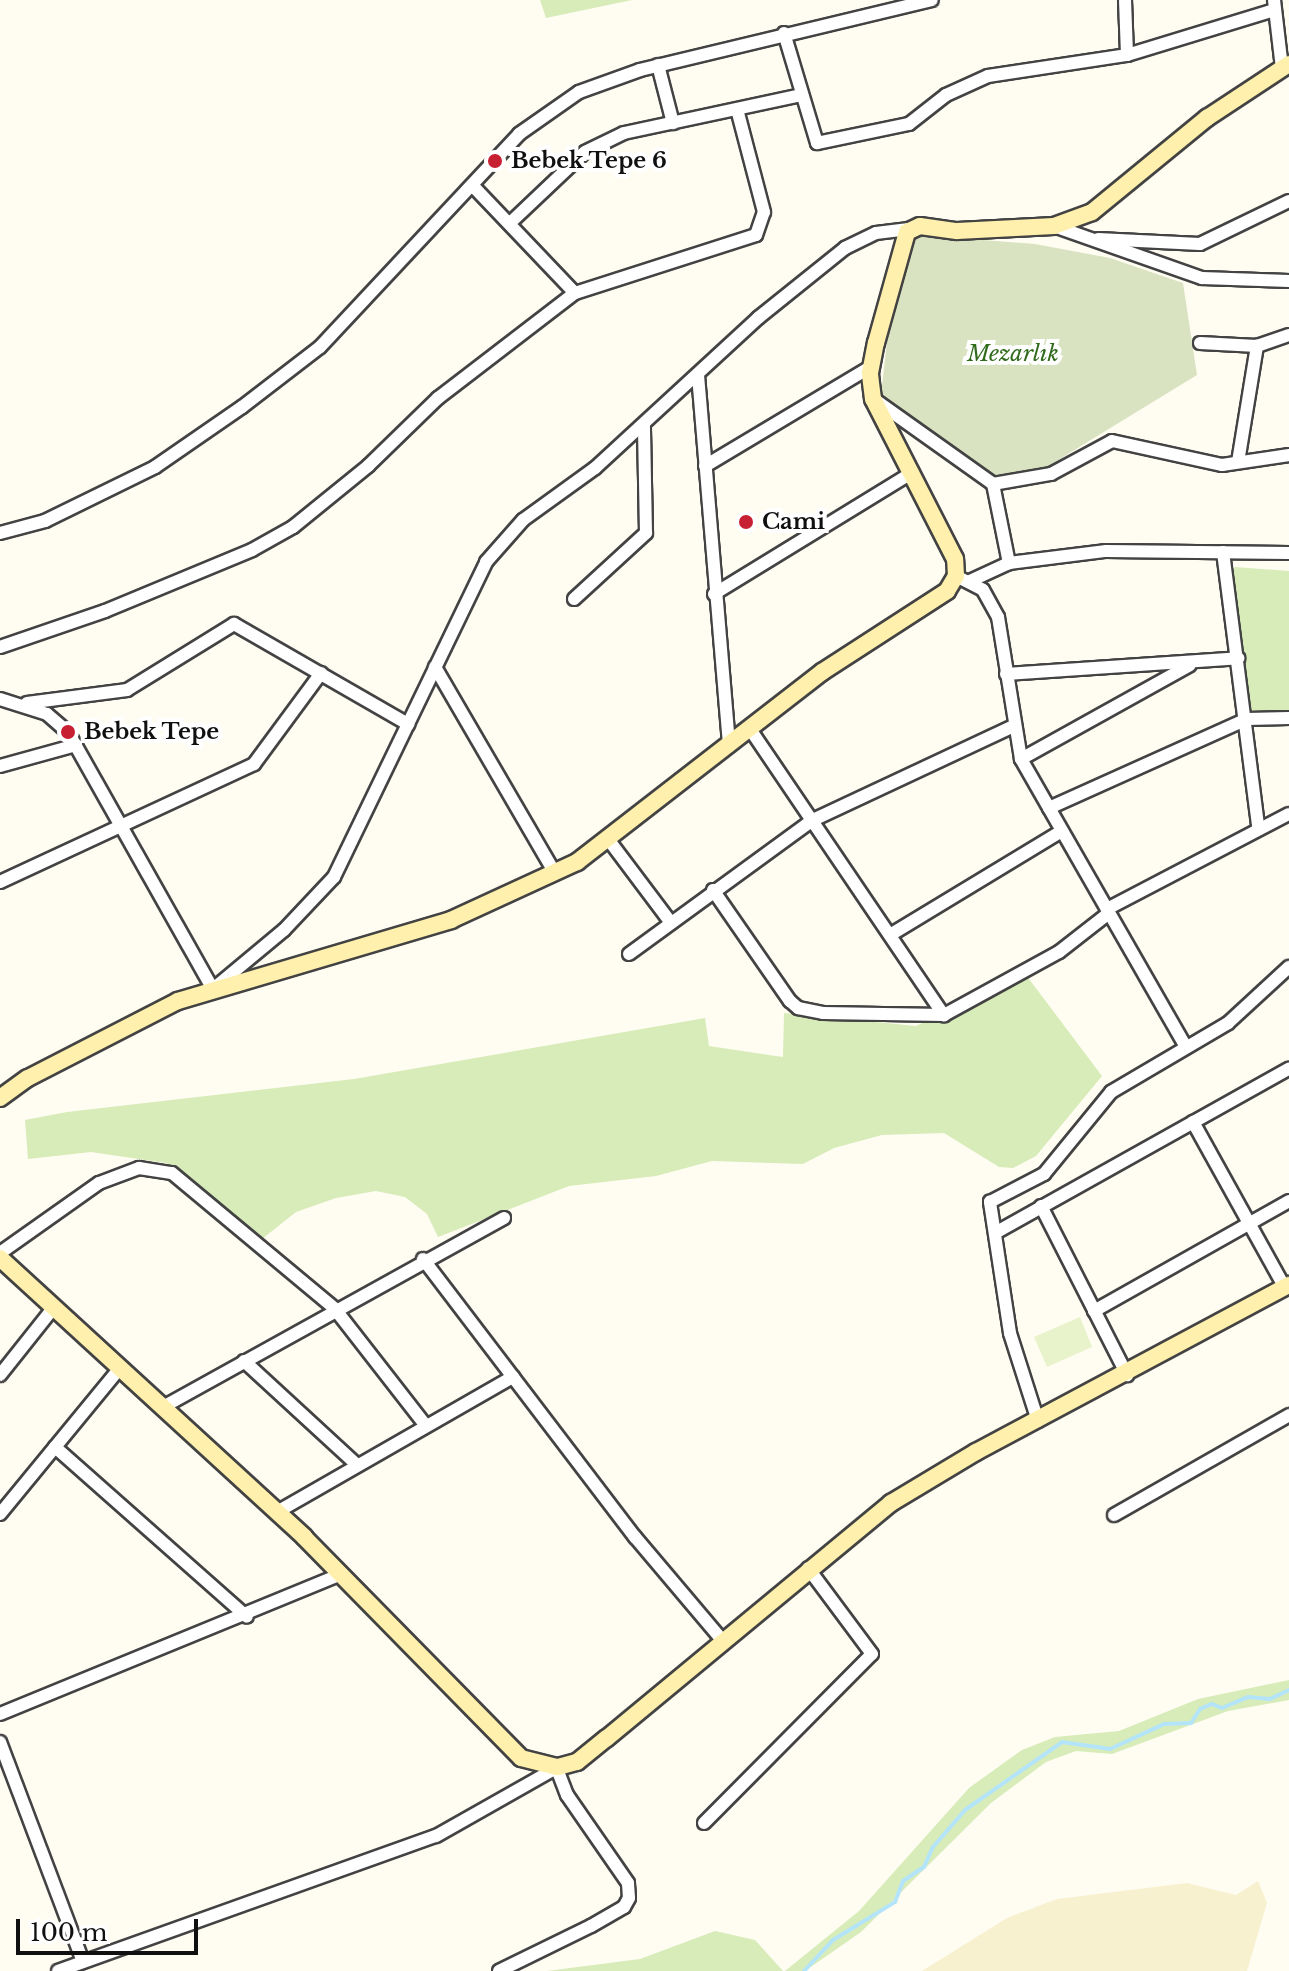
<!DOCTYPE html>
<html>
<head>
<meta charset="utf-8">
<style>
	body { margin:0 }
	#map { position:relative; width:1289px; height:1971px; overflow:hidden; background:#fffcf2; font-family:"Libre Baskerville",serif }
	div>[style] { position:absolute }
	.farmland>* { inset:0; background:#f7f1d0 }
	.green>* { inset:0; background:#d7ecb9 }
	.cemetery>* { inset:0; background:#dae3c1 }
	.pitch>* { inset:0; background:#e8f3cb }
	.stream>* { height:4px; margin:-2px; padding:0 2px; transform-origin:2px; border-radius:2px; background:#b4e4f9 }
	.roads { filter:drop-shadow(2px 0 #434343) drop-shadow(-2px 0 #434343) drop-shadow(0 2px #434343) drop-shadow(0 -2px #434343) }
	.street>* { height:12px; margin:-6px; padding:0 6px; transform-origin:6px; border-radius:6px; background:#fff }
	.secondary>* { height:16px; margin:-8px; padding:0 8px; transform-origin:8px; border-radius:8px; background:#fff1ad }
	.dots>* { width:22px; height:22px; translate:-50% -50%; box-sizing:border-box; border:4px solid #fff; border-radius:50% }
	span { translate:-50% -50%; white-space:nowrap; text-align:center; line-height:1.15; -webkit-text-stroke:8px #fff; paint-order:stroke }
	.poi-label { font-size:22px; color:#101010; font-weight:700 }
	.left { translate:0 -50%; text-align:left }
	.park-label { font-size:22px; color:#316b1c; font-style:italic }
	.scale { position:absolute; left:16px; top:1919px; width:182px; height:36px; box-sizing:border-box; border:4px solid #101010; border-top:0; padding-left:10px; font-size:24px; line-height:28px; white-space:nowrap; color:#101010; -webkit-text-stroke:6px #fff; paint-order:stroke }
</style>
</head>
<body>
<div id="map">
	<div class="farmland">
		<i style="clip-path:polygon(1258px 1881px,1267px 1903px,1247px 1971px,922px 1971px,1007px 1918px,1057px 1899px,1187px 1883px,1236px 1895px)"></i>
	</div>
	<div class="green">
		<i style="clip-path:polygon(540px 0,632px 0,546px 18px)"></i>
		<i style="clip-path:polygon(1235px 567px,1289px 571px,1289px 717px,1247px 716px,1225px 580px)"></i>
		<i style="clip-path:polygon(1026px 975px,1102px 1076px,1036px 1156px,1013px 1168px,999px 1167px,944px 1133px,882px 1135px,834px 1148px,803px 1164px,712px 1161px,656px 1176px,569px 1186px,438px 1237px,427px 1214px,405px 1197px,376px 1191px,336px 1198px,296px 1212px,257px 1243px,166px 1163px,91px 1152px,28px 1159px,25px 1120px,67px 1112px,354px 1079px,705px 1018px,709px 1046px,783px 1057px,784px 1013px,916px 1026px)"></i>
		<i style="clip-path:polygon(1289px 1680px,1289px 1700px,1228px 1711px,1112px 1754px,1076px 1751px,1046px 1762px,991px 1803px,861px 1932px,805px 1971px,785px 1971px,859px 1911px,969px 1788px,1022px 1750px,1055px 1737px,1119px 1731px,1198px 1699px)"></i>
		<i style="clip-path:polygon(715px 1931px,755px 1940px,783px 1971px,547px 1971px,640px 1959px)"></i>
	</div>
	<div class="cemetery">
		<i style="clip-path:polygon(919px 235px,1035px 244px,1110px 258px,1183px 283px,1197px 375px,1045px 468px,989px 476px,881px 395px,888px 333px,912px 242px)"></i>
	</div>
	<div class="pitch">
		<i style="clip-path:polygon(1080px 1317px,1092px 1347px,1047px 1367px,1034px 1337px)"></i>
	</div>
	<div class="stream">
		<i style="left:804px;top:1971px;width:42px;rotate:-46.9deg"></i>
		<i style="left:833px;top:1940px;width:73px;rotate:-31.5deg"></i>
		<i style="left:895px;top:1902px;width:22px;rotate:-69deg"></i>
		<i style="left:903px;top:1881px;width:25px;rotate:-34deg"></i>
		<i style="left:924px;top:1867px;width:22px;rotate:-66deg"></i>
		<i style="left:933px;top:1847px;width:49px;rotate:-49.1deg"></i>
		<i style="left:965px;top:1810px;width:118px;rotate:-35deg"></i>
		<i style="left:1062px;top:1742px;width:49px;rotate:8.3deg"></i>
		<i style="left:1110px;top:1749px;width:60px;rotate:-24.8deg"></i>
		<i style="left:1164px;top:1724px;width:27px;rotate:-2deg"></i>
		<i style="left:1191px;top:1723px;width:17px;rotate:-57deg"></i>
		<i style="left:1200px;top:1709px;width:13px;rotate:-23deg"></i>
		<i style="left:1212px;top:1704px;width:11px;rotate:22deg"></i>
		<i style="left:1222px;top:1708px;width:28px;rotate:-23deg"></i>
		<i style="left:1248px;top:1697px;width:22px;rotate:5deg"></i>
		<i style="left:1270px;top:1699px;width:21px;rotate:-25deg"></i>
	</div>
	<div class="roads">
		<div class="street">
			<i style="left:1125px;top:0;width:55px;rotate:87.9deg"></i>
			<i style="left:1274px;top:0;width:68px;rotate:83.3deg"></i>
			<i style="left:784px;top:33px;width:115px;rotate:73.3deg"></i>
			<i style="left:817px;top:143px;width:94px;rotate:-11.7deg"></i>
			<i style="left:909px;top:124px;width:47px;rotate:-38.1deg"></i>
			<i style="left:946px;top:95px;width:46px;rotate:-24.3deg"></i>
			<i style="left:988px;top:76px;width:141px;rotate:-8.6deg"></i>
			<i style="left:1127px;top:55px;width:154px;rotate:-17deg"></i>
			<i style="left:658px;top:65px;width:60px;rotate:75.5deg"></i>
			<i style="left:472px;top:185px;width:149px;rotate:46.4deg"></i>
			<i style="left:510px;top:223px;width:103px;rotate:-43.4deg"></i>
			<i style="left:585px;top:152px;width:43px;rotate:-26deg"></i>
			<i style="left:624px;top:133px;width:182px;rotate:-12.1deg"></i>
			<i style="left:1054px;top:226px;width:157px;rotate:19.4deg"></i>
			<i style="left:1202px;top:278px;width:87px;rotate:2deg"></i>
			<i style="left:1098px;top:239px;width:102px;rotate:2.8deg"></i>
			<i style="left:1200px;top:244px;width:99px;rotate:-25.8deg"></i>
			<i style="left:1200px;top:343px;width:57px;rotate:3deg"></i>
			<i style="left:1257px;top:346px;width:34px;rotate:-19deg"></i>
			<i style="left:698px;top:375px;width:372px;rotate:85.2deg"></i>
			<i style="left:875px;top:400px;width:145px;rotate:35.4deg"></i>
			<i style="left:993px;top:484px;width:59px;rotate:-9.8deg"></i>
			<i style="left:1051px;top:474px;width:69px;rotate:-28.4deg"></i>
			<i style="left:1112px;top:441px;width:113px;rotate:12.3deg"></i>
			<i style="left:1222px;top:465px;width:68px;rotate:-8.5deg"></i>
			<i style="left:1238px;top:462px;width:118px;rotate:-80.7deg"></i>
			<i style="left:705px;top:466px;width:195px;rotate:-30.9deg"></i>
			<i style="left:993px;top:484px;width:81px;rotate:78.6deg"></i>
			<i style="left:0;top:533px;width:47px;rotate:-14.9deg"></i>
			<i style="left:45px;top:521px;width:123px;rotate:-26.1deg"></i>
			<i style="left:155px;top:467px;width:106px;rotate:-34.6deg"></i>
			<i style="left:242px;top:407px;width:98px;rotate:-37.6deg"></i>
			<i style="left:320px;top:347px;width:291px;rotate:-46.9deg"></i>
			<i style="left:519px;top:134px;width:73px;rotate:-35deg"></i>
			<i style="left:579px;top:92px;width:65px;rotate:-19.8deg"></i>
			<i style="left:640px;top:70px;width:300px;rotate:-13.5deg"></i>
			<i style="left:1223px;top:552px;width:277px;rotate:82.7deg"></i>
			<i style="left:956px;top:576px;width:30px;rotate:27deg"></i>
			<i style="left:983px;top:590px;width:31px;rotate:61deg"></i>
			<i style="left:998px;top:617px;width:144px;rotate:80.8deg"></i>
			<i style="left:1021px;top:759px;width:332px;rotate:60.2deg"></i>
			<i style="left:970px;top:581px;width:43px;rotate:-24.8deg"></i>
			<i style="left:1009px;top:563px;width:98px;rotate:-7.1deg"></i>
			<i style="left:1106px;top:551px;width:183px;rotate:0.6deg"></i>
			<i style="left:714px;top:594px;width:233px;rotate:-31.5deg"></i>
			<i style="left:574px;top:599px;width:98px;rotate:-42.5deg"></i>
			<i style="left:646px;top:533px;width:108px;rotate:-91.1deg"></i>
			<i style="left:0;top:647px;width:111px;rotate:-18.9deg"></i>
			<i style="left:105px;top:611px;width:159px;rotate:-22.5deg"></i>
			<i style="left:252px;top:550px;width:47px;rotate:-29.3deg"></i>
			<i style="left:293px;top:527px;width:97px;rotate:-39.1deg"></i>
			<i style="left:368px;top:466px;width:98px;rotate:-44.2deg"></i>
			<i style="left:438px;top:398px;width:173px;rotate:-37.5deg"></i>
			<i style="left:575px;top:293px;width:190px;rotate:-17.8deg"></i>
			<i style="left:756px;top:235px;width:24px;rotate:-71deg"></i>
			<i style="left:764px;top:212px;width:106px;rotate:-104.7deg"></i>
			<i style="left:435px;top:667px;width:238px;rotate:59.8deg"></i>
			<i style="left:1006px;top:674px;width:233px;rotate:-3.9deg"></i>
			<i style="left:0;top:699px;width:49px;rotate:17.7deg"></i>
			<i style="left:47px;top:714px;width:28px;rotate:41deg"></i>
			<i style="left:68px;top:732px;width:295px;rotate:60.6deg"></i>
			<i style="left:213px;top:989px;width:92px;rotate:-39.7deg"></i>
			<i style="left:284px;top:930px;width:73px;rotate:-46.7deg"></i>
			<i style="left:334px;top:877px;width:350px;rotate:-64.2deg"></i>
			<i style="left:486px;top:562px;width:56px;rotate:-48.6deg"></i>
			<i style="left:523px;top:520px;width:89px;rotate:-35.8deg"></i>
			<i style="left:595px;top:468px;width:222px;rotate:-42.6deg"></i>
			<i style="left:758px;top:318px;width:112px;rotate:-38.8deg"></i>
			<i style="left:845px;top:248px;width:34px;rotate:-26deg"></i>
			<i style="left:876px;top:233px;width:35px;rotate:-7deg"></i>
			<i style="left:27px;top:703px;width:101px;rotate:-7.4deg"></i>
			<i style="left:127px;top:690px;width:126px;rotate:-31.7deg"></i>
			<i style="left:234px;top:624px;width:201px;rotate:29.9deg"></i>
			<i style="left:750px;top:729px;width:346px;rotate:55.9deg"></i>
			<i style="left:1021px;top:759px;width:193px;rotate:-29.1deg"></i>
			<i style="left:0;top:766px;width:79px;rotate:-15.4deg"></i>
			<i style="left:1049px;top:808px;width:217px;rotate:-24.2deg"></i>
			<i style="left:1247px;top:719px;width:42px;rotate:-1.4deg"></i>
			<i style="left:608px;top:839px;width:105px;rotate:53.1deg"></i>
			<i style="left:0;top:882px;width:280px;rotate:-24.9deg"></i>
			<i style="left:254px;top:764px;width:113px;rotate:-53.6deg"></i>
			<i style="left:713px;top:890px;width:135px;rotate:55.3deg"></i>
			<i style="left:790px;top:1001px;width:11px;rotate:41deg"></i>
			<i style="left:798px;top:1008px;width:25px;rotate:11deg"></i>
			<i style="left:823px;top:1013px;width:121px;rotate:0.9deg"></i>
			<i style="left:944px;top:1015px;width:131px;rotate:-28.7deg"></i>
			<i style="left:1059px;top:952px;width:63px;rotate:-38deg"></i>
			<i style="left:1107px;top:909px;width:205px;rotate:-27.6deg"></i>
			<i style="left:890px;top:935px;width:201px;rotate:-31.2deg"></i>
			<i style="left:629px;top:954px;width:228px;rotate:-36.1deg"></i>
			<i style="left:813px;top:820px;width:222px;rotate:-25.1deg"></i>
			<i style="left:1193px;top:1122px;width:190px;rotate:61deg"></i>
			<i style="left:1041px;top:1206px;width:190px;rotate:63deg"></i>
			<i style="left:995px;top:1233px;width:337px;rotate:-29.2deg"></i>
			<i style="left:0;top:1253px;width:121px;rotate:-35.3deg"></i>
			<i style="left:99px;top:1183px;width:43px;rotate:-20.6deg"></i>
			<i style="left:139px;top:1168px;width:33px;rotate:9deg"></i>
			<i style="left:172px;top:1173px;width:212px;rotate:39.8deg"></i>
			<i style="left:335px;top:1309px;width:148px;rotate:52.1deg"></i>
			<i style="left:423px;top:1259px;width:350px;rotate:52.7deg"></i>
			<i style="left:635px;top:1537px;width:135px;rotate:49.8deg"></i>
			<i style="left:1094px;top:1311px;width:224px;rotate:-29.4deg"></i>
			<i style="left:244px;top:1361px;width:152px;rotate:42.6deg"></i>
			<i style="left:0;top:1375px;width:87px;rotate:-51.5deg"></i>
			<i style="left:163px;top:1407px;width:390px;rotate:-29deg"></i>
			<i style="left:1038px;top:1421px;width:92px;rotate:-107.7deg"></i>
			<i style="left:1010px;top:1333px;width:133px;rotate:-98.7deg"></i>
			<i style="left:990px;top:1202px;width:61px;rotate:-27.4deg"></i>
			<i style="left:1044px;top:1174px;width:106px;rotate:-50.7deg"></i>
			<i style="left:1111px;top:1092px;width:136px;rotate:-30.5deg"></i>
			<i style="left:1228px;top:1023px;width:83px;rotate:-42.6deg"></i>
			<i style="left:55px;top:1447px;width:256px;rotate:41.5deg"></i>
			<i style="left:277px;top:1512px;width:272px;rotate:-29.8deg"></i>
			<i style="left:0;top:1514px;width:189px;rotate:-50.6deg"></i>
			<i style="left:1114px;top:1515px;width:202px;rotate:-29.7deg"></i>
			<i style="left:0;top:1714px;width:369px;rotate:-22.3deg"></i>
			<i style="left:0;top:1742px;width:235px;rotate:69.3deg"></i>
			<i style="left:704px;top:1823px;width:238px;rotate:-45.2deg"></i>
			<i style="left:872px;top:1654px;width:107px;rotate:-126.7deg"></i>
			<i style="left:58px;top:1971px;width:401px;rotate:-19.7deg"></i>
			<i style="left:436px;top:1836px;width:140px;rotate:-29.5deg"></i>
			<i style="left:499px;top:1971px;width:102px;rotate:-26.1deg"></i>
			<i style="left:591px;top:1926px;width:38px;rotate:-30deg"></i>
			<i style="left:624px;top:1907px;width:10px;rotate:-61deg"></i>
			<i style="left:629px;top:1898px;width:15px;rotate:-94deg"></i>
			<i style="left:628px;top:1883px;width:107px;rotate:-124.7deg"></i>
			<i style="left:567px;top:1795px;width:28px;rotate:-111deg"></i>
		</div>
		<div class="secondary">
			<i style="left:0;top:1098px;width:34px;rotate:-36deg"></i>
			<i style="left:28px;top:1078px;width:169px;rotate:-27.2deg"></i>
			<i style="left:178px;top:1001px;width:285px;rotate:-16.5deg"></i>
			<i style="left:451px;top:920px;width:139px;rotate:-24.7deg"></i>
			<i style="left:577px;top:862px;width:310px;rotate:-37.8deg"></i>
			<i style="left:822px;top:672px;width:149px;rotate:-32.9deg"></i>
			<i style="left:947px;top:591px;width:17px;rotate:-59deg"></i>
			<i style="left:956px;top:576px;width:17px;rotate:-93deg"></i>
			<i style="left:955px;top:559px;width:180px;rotate:-117.1deg"></i>
			<i style="left:873px;top:399px;width:26px;rotate:-97deg"></i>
			<i style="left:870px;top:373px;width:31px;rotate:-79deg"></i>
			<i style="left:876px;top:343px;width:115px;rotate:-74.4deg"></i>
			<i style="left:907px;top:232px;width:14px;rotate:-25deg"></i>
			<i style="left:920px;top:226px;width:37px;rotate:8deg"></i>
			<i style="left:957px;top:231px;width:97px;rotate:-3deg"></i>
			<i style="left:1054px;top:226px;width:40px;rotate:-20.2deg"></i>
			<i style="left:1092px;top:212px;width:149px;rotate:-39.3deg"></i>
			<i style="left:1207px;top:118px;width:98px;rotate:-33.4deg"></i>
			<i style="left:0;top:1258px;width:413px;rotate:42.5deg"></i>
			<i style="left:304px;top:1537px;width:310px;rotate:45.5deg"></i>
			<i style="left:521px;top:1758px;width:38px;rotate:14deg"></i>
			<i style="left:558px;top:1767px;width:20px;rotate:-15deg"></i>
			<i style="left:577px;top:1762px;width:38px;rotate:-39deg"></i>
			<i style="left:607px;top:1738px;width:369px;rotate:-39.6deg"></i>
			<i style="left:891px;top:1503px;width:99px;rotate:-31deg"></i>
			<i style="left:976px;top:1452px;width:355px;rotate:-28.1deg"></i>
		</div>
	</div>
	<div class="dots">
		<i style="left:495px;top:161px;background:#c72033"></i>
		<i style="left:746px;top:522px;background:#c72033"></i>
		<i style="left:68px;top:732px;background:#c72033"></i>
	</div>
	<div class="poi-label">
		<span class="left" style="left:511px;top:161px">Bebek Tepe 6</span>
		<span class="left" style="left:762px;top:522px">Cami</span>
		<span class="left" style="left:84px;top:732px">Bebek Tepe</span>
	</div>
	<div class="park-label">
		<span style="left:1013px;top:354px">Mezarlık</span>
	</div>
	<div class="scale">100 m</div>
</div>
</body>
</html>
